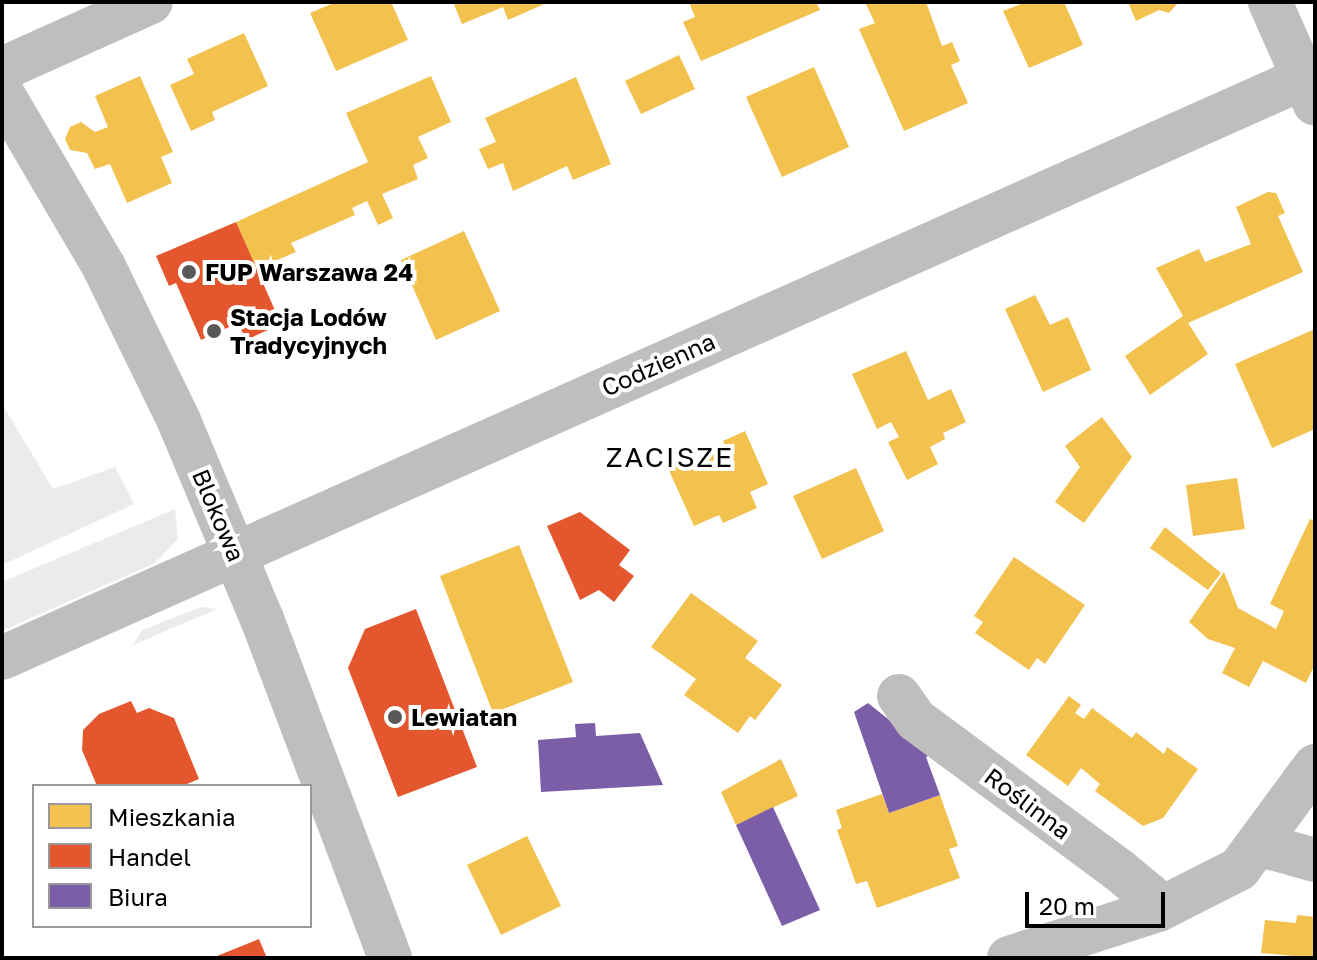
<!DOCTYPE html>
<html>
<head>
<meta charset="utf-8">
<style>
	body { margin:0 }
	#map { position:relative; width:1317px; height:960px; overflow:hidden; background:#fff; font-family:"Golos Text",sans-serif }
	div>[style] { position:absolute }
	.green>* { inset:0; background:#ebebeb }
	.homes>* { inset:0; background:#f2c14e }
	.shops>* { inset:0; background:#e4572e }
	.offices>* { inset:0; background:#7b5ea7 }
	.minor>* { height:44px; margin:-22px; padding:0 22px; transform-origin:22px; border-radius:22px; background:#bebebe }
	.dots>* { width:22px; height:22px; translate:-50% -50%; box-sizing:border-box; border:4px solid #fff; border-radius:50% }
	span { translate:-50% -50%; white-space:nowrap; text-align:center; line-height:1.15; -webkit-text-stroke:8px #fff; paint-order:stroke }
	.poi-label { font-size:24px; color:#000; font-weight:700 }
	.left { translate:0 -50%; text-align:left }
	.street-label { font-size:24px; color:#000 }
	.quarter-label { font-size:28px; color:#000; letter-spacing:2px }
	.frame { position:absolute; inset:0; border:4px solid #000; pointer-events:none }
	.legend { position:absolute; left:32px; top:784px; width:280px; height:144px; box-sizing:border-box; background:#fff; border:2px solid #999; margin:0; padding:10px 14px; list-style:none; font-size:24px; color:#000 }
	.legend li { display:flex; align-items:center; gap:16px; height:40px }
	.legend b { width:40px; border:2px solid #999 }
	.scale { position:absolute; left:1025px; top:892px; width:140px; height:36px; box-sizing:border-box; border:4px solid #000; border-top:0; padding-left:10px; font-size:24px; line-height:28px; white-space:nowrap; color:#000; -webkit-text-stroke:6px #fff; paint-order:stroke }
</style>
</head>
<body>
<div id="map">
	<div class="green">
		<i style="clip-path:polygon(2px 404px,53px 489px,115px 467px,134px 504px,2px 565px)"></i>
		<i style="clip-path:polygon(175px 509px,178px 539px,155px 563px,2px 631px,2px 582px)"></i>
		<i style="clip-path:polygon(201px 607px,217px 609px,133px 645px,142px 630px)"></i>
	</div>
	<div class="homes">
		<i style="clip-path:polygon(336px 2px,391px 2px,408px 40px,336px 71px,310px 13px)"></i>
		<i style="clip-path:polygon(453px 2px,549px 2px,508px 20px,503px 7px,462px 24px)"></i>
		<i style="clip-path:polygon(689px 2px,816px 2px,820px 10px,701px 61px,683px 22px,695px 17px)"></i>
		<i style="clip-path:polygon(865px 2px,926px 2px,942px 46px,952px 42px,960px 61px,951px 65px,968px 103px,904px 131px,859px 29px,875px 23px)"></i>
		<i style="clip-path:polygon(1026px 2px,1064px 2px,1083px 45px,1029px 68px,1003px 11px)"></i>
		<i style="clip-path:polygon(1128px 2px,1179px 2px,1169px 13px,1159px 10px,1136px 21px)"></i>
		<i style="clip-path:polygon(244px 33px,268px 86px,212px 112px,215px 120px,191px 131px,170px 85px,194px 74px,187px 59px)"></i>
		<i style="clip-path:polygon(679px 55px,695px 89px,641px 114px,625px 81px)"></i>
		<i style="clip-path:polygon(814px 67px,849px 147px,782px 177px,746px 97px)"></i>
		<i style="clip-path:polygon(140px 76px,173px 152px,161px 157px,172px 183px,127px 203px,110px 164px,95px 169px,87px 153px,70px 150px,65px 139px,70px 127px,81px 122px,95px 132px,108px 127px,95px 96px)"></i>
		<i style="clip-path:polygon(431px 76px,451px 122px,418px 137px,428px 158px,413px 165px,418px 179px,382px 194px,393px 218px,378px 225px,367px 201px,352px 208px,355px 215px,291px 243px,296px 252px,256px 269px,236px 222px,368px 162px,346px 113px)"></i>
		<i style="clip-path:polygon(576px 77px,611px 164px,573px 180px,567px 166px,513px 191px,503px 163px,488px 169px,479px 149px,496px 142px,485px 118px)"></i>
		<i style="clip-path:polygon(1268px 192px,1276px 193px,1285px 213px,1278px 216px,1303px 272px,1188px 323px,1208px 354px,1150px 395px,1125px 356px,1183px 316px,1156px 268px,1199px 249px,1205px 262px,1251px 244px,1236px 207px)"></i>
		<i style="clip-path:polygon(464px 231px,500px 311px,436px 340px,401px 260px)"></i>
		<i style="clip-path:polygon(1035px 295px,1050px 325px,1068px 317px,1091px 370px,1043px 392px,1005px 309px)"></i>
		<i style="clip-path:polygon(1315px 329px,1315px 429px,1272px 448px,1235px 364px)"></i>
		<i style="clip-path:polygon(906px 351px,928px 400px,951px 389px,966px 422px,943px 433px,945px 439px,930px 447px,938px 464px,907px 480px,888px 442px,899px 437px,891px 422px,877px 429px,852px 374px)"></i>
		<i style="clip-path:polygon(1102px 417px,1132px 457px,1084px 523px,1055px 502px,1080px 467px,1065px 446px)"></i>
		<i style="clip-path:polygon(745px 431px,768px 484px,750px 492px,757px 508px,723px 523px,719px 515px,694px 526px,667px 466px,694px 455px,697px 462px,726px 448px,723px 441px)"></i>
		<i style="clip-path:polygon(856px 468px,884px 531px,822px 559px,793px 496px)"></i>
		<i style="clip-path:polygon(1237px 478px,1245px 529px,1193px 536px,1186px 485px)"></i>
		<i style="clip-path:polygon(1310px 519px,1315px 521px,1315px 664px,1306px 683px,1263px 661px,1249px 687px,1222px 673px,1235px 648px,1208px 639px,1189px 622px,1224px 572px,1238px 608px,1276px 629px,1284px 611px,1270px 604px)"></i>
		<i style="clip-path:polygon(1165px 527px,1221px 573px,1208px 590px,1150px 548px)"></i>
		<i style="clip-path:polygon(519px 545px,573px 682px,493px 713px,440px 576px)"></i>
		<i style="clip-path:polygon(1014px 557px,1085px 605px,1045px 664px,1037px 658px,1029px 670px,975px 633px,983px 622px,974px 616px)"></i>
		<i style="clip-path:polygon(691px 593px,758px 641px,745px 658px,782px 685px,755px 720px,750px 716px,738px 733px,684px 695px,696px 679px,651px 647px)"></i>
		<i style="clip-path:polygon(1069px 696px,1081px 705px,1075px 713px,1084px 719px,1092px 708px,1132px 738px,1136px 732px,1164px 754px,1167px 747px,1198px 769px,1163px 818px,1143px 826px,1095px 791px,1100px 784px,1081px 768px,1068px 786px,1026px 755px)"></i>
		<i style="clip-path:polygon(781px 759px,798px 796px,736px 825px,721px 792px)"></i>
		<i style="clip-path:polygon(882px 794px,889px 813px,940px 795px,958px 846px,949px 849px,960px 878px,877px 908px,867px 881px,856px 884px,837px 830px,842px 828px,836px 810px)"></i>
		<i style="clip-path:polygon(527px 836px,561px 906px,501px 935px,467px 865px)"></i>
		<i style="clip-path:polygon(1297px 915px,1315px 917px,1315px 958px,1261px 953px,1265px 920px,1296px 923px)"></i>
	</div>
	<div class="shops">
		<i style="clip-path:polygon(236px 222px,281px 324px,246px 340px,238px 323px,201px 340px,176px 283px,169px 286px,156px 256px)"></i>
		<i style="clip-path:polygon(580px 512px,630px 550px,619px 565px,634px 576px,614px 602px,599px 590px,580px 600px,547px 526px)"></i>
		<i style="clip-path:polygon(416px 609px,477px 767px,398px 797px,348px 668px,365px 629px)"></i>
		<i style="clip-path:polygon(131px 701px,137px 713px,149px 708px,174px 718px,199px 779px,182px 786px,97px 786px,82px 750px,83px 730px,99px 714px)"></i>
		<i style="clip-path:polygon(259px 939px,267px 958px,212px 958px)"></i>
	</div>
	<div class="offices">
		<i style="clip-path:polygon(868px 703px,932px 754px,926px 757px,940px 795px,889px 813px,854px 712px)"></i>
		<i style="clip-path:polygon(595px 723px,596px 736px,640px 733px,663px 785px,541px 792px,538px 740px,576px 737px,575px 724px)"></i>
		<i style="clip-path:polygon(773px 807px,820px 910px,782px 926px,736px 825px)"></i>
	</div>
	<div class="minor">
		<i style="left:1270px;top:2px;width:111px;rotate:66.2deg"></i>
		<i style="left:2px;top:69px;width:163px;rotate:-24.2deg"></i>
		<i style="left:2px;top:93px;width:202px;rotate:59.6deg"></i>
		<i style="left:104px;top:267px;width:171px;rotate:64deg"></i>
		<i style="left:179px;top:421px;width:215px;rotate:67.3deg"></i>
		<i style="left:262px;top:619px;width:362px;rotate:69.3deg"></i>
		<i style="left:2px;top:658px;width:1437px;rotate:-24.02deg"></i>
		<i style="left:899px;top:696px;width:29px;rotate:55deg"></i>
		<i style="left:916px;top:720px;width:252px;rotate:36.5deg"></i>
		<i style="left:1119px;top:870px;width:39px;rotate:40deg"></i>
		<i style="left:1149px;top:895px;width:17px;rotate:59deg"></i>
		<i style="left:1261px;top:845px;width:56px;rotate:15.5deg"></i>
		<i style="left:1009px;top:958px;width:157px;rotate:-17.9deg"></i>
		<i style="left:1158px;top:910px;width:91px;rotate:-26.8deg"></i>
		<i style="left:1239px;top:869px;width:128px;rotate:-53.6deg"></i>
	</div>
	<div class="dots">
		<i style="left:189px;top:272px;background:#595959"></i>
		<i style="left:214px;top:331px;background:#595959"></i>
		<i style="left:395px;top:717px;background:#595959"></i>
	</div>
	<div class="poi-label">
		<span class="left" style="left:205px;top:272px">FUP Warszawa 24</span>
		<span class="left" style="left:230px;top:331px">Stacja Lodów<br>Tradycyjnych</span>
		<span class="left" style="left:411px;top:717px">Lewiatan</span>
	</div>
	<div class="street-label">
		<span style="left:658px;top:364px;rotate:-24deg">Codzienna</span>
		<span style="left:219px;top:515px;rotate:67deg">Blokowa</span>
		<span style="left:1028px;top:803px;rotate:37deg">Roślinna</span>
	</div>
	<div class="quarter-label">
		<span style="left:670px;top:457px">ZACISZE</span>
	</div>
	<div class="frame"></div>
	<ul class="legend">
	<li><b style="height:22px;background:#f2c14e"></b>Mieszkania</li>
	<li><b style="height:22px;background:#e4572e"></b>Handel</li>
	<li><b style="height:22px;background:#7b5ea7"></b>Biura</li>
	</ul>
	<div class="scale">20 m</div>
</div>
</body>
</html>
